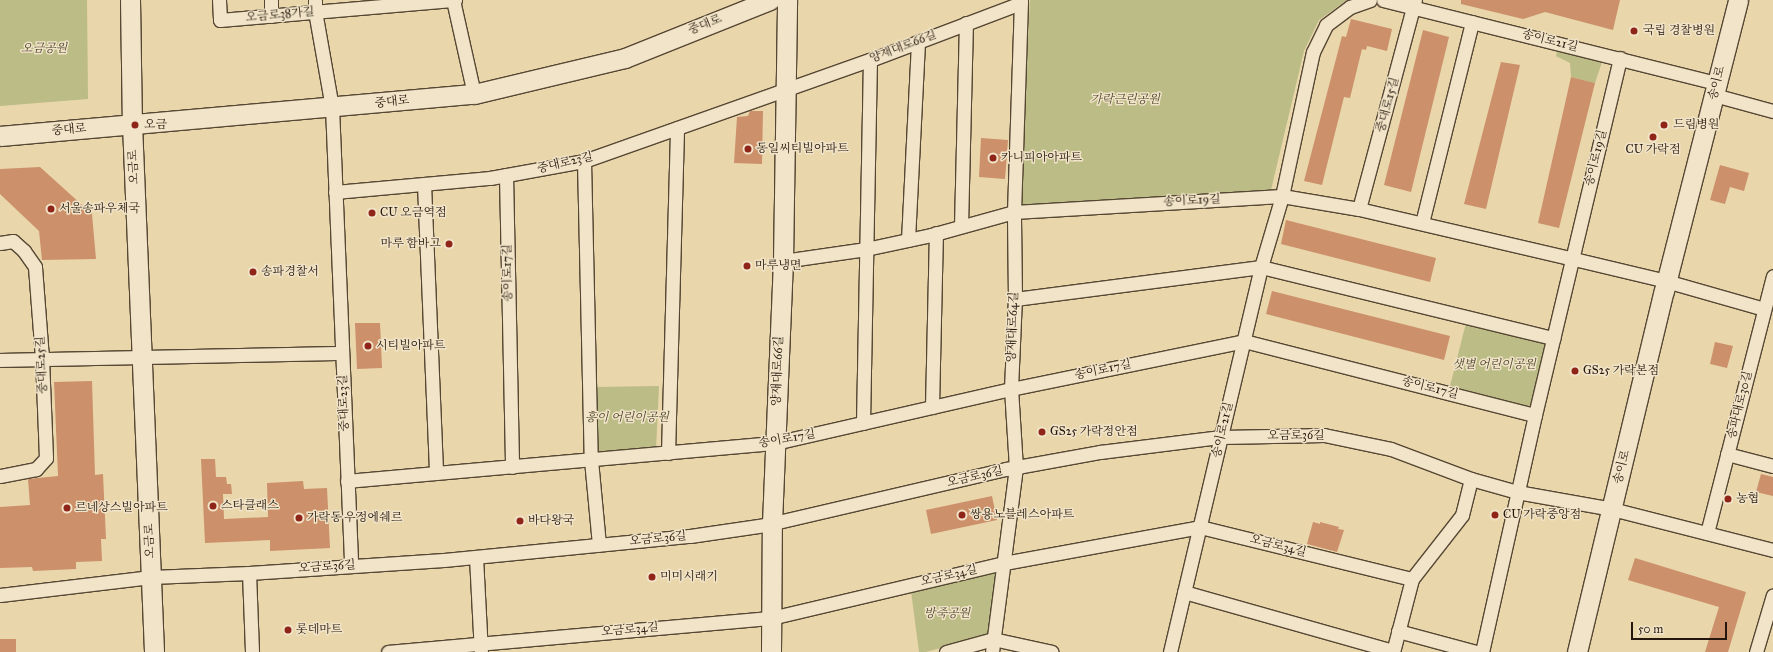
<!DOCTYPE html>
<html>
<head>
<meta charset="utf-8">
<style>
	body { margin:0 }
	#map { position:relative; width:1773px; height:652px; overflow:hidden; background:#e9d6ab; font-family:"IM FELL Great Primer","Noto Serif KR",serif }
	div>[style] { position:absolute }
	.green>* { inset:0; background:#bbbc86 }
	.building>* { inset:0; background:#cc906b }
	.roads { filter:drop-shadow(1px 0 #564734) drop-shadow(-1px 0 #564734) drop-shadow(0 1px #564734) drop-shadow(0 -1px #564734) }
	.street>* { height:13px; margin:-6.5px; padding:0 6.5px; transform-origin:6.5px; border-radius:6.5px; background:#f1e4c8 }
	.secondary>* { height:19px; margin:-9.5px; padding:0 9.5px; transform-origin:9.5px; border-radius:9.5px; background:#f1e4c8 }
	.dots>* { width:11px; height:11px; translate:-50% -50%; box-sizing:border-box; border:2px solid #f1e4c8; border-radius:50% }
	span { translate:-50% -50%; white-space:nowrap; text-align:center; line-height:1.15; -webkit-text-stroke:3px #f1e4c8; paint-order:stroke }
	.street-label { font-size:12px; color:#25170d }
	.poi-label { font-size:12px; color:#25170d }
	.left { translate:0 -50%; text-align:left }
	.right { translate:-100% -50%; text-align:right }
	.park-label { font-size:12px; color:#524931; font-style:italic }
	.scale { position:absolute; left:1631px; top:622px; width:96px; height:18px; box-sizing:border-box; border:2px solid #25170d; border-top:0; padding-left:5px; font-size:12px; line-height:14px; white-space:nowrap; color:#25170d; -webkit-text-stroke:3px #f1e4c8; paint-order:stroke }
</style>
</head>
<body>
<div id="map">
	<div class="green">
		<i style="clip-path:polygon(0 0,87px 0,88px 99px,0 106px)"></i>
		<i style="clip-path:polygon(1030px 0,1347px 0,1319px 20px,1304px 51px,1271px 190px,1019px 206px)"></i>
		<i style="clip-path:polygon(1558px 48px,1602px 62px,1595px 83px,1571px 77px,1570px 63px,1556px 56px)"></i>
		<i style="clip-path:polygon(1466px 323px,1546px 342px,1530px 408px,1449px 390px)"></i>
		<i style="clip-path:polygon(659px 386px,656px 449px,596px 454px,596px 387px)"></i>
		<i style="clip-path:polygon(997px 573px,988px 635px,926px 652px,919px 652px,911px 591px)"></i>
	</div>
	<div class="building">
		<i style="clip-path:polygon(1461px 0,1620px 0,1613px 30px,1545px 12px,1523px 19px,1461px 4px)"></i>
		<i style="clip-path:polygon(1351px 19px,1392px 29px,1387px 51px,1367px 46px,1366px 50px,1362px 49px,1350px 98px,1344px 97px,1322px 185px,1304px 181px,1342px 36px,1346px 37px)"></i>
		<i style="clip-path:polygon(1423px 30px,1449px 37px,1411px 192px,1384px 185px)"></i>
		<i style="clip-path:polygon(1501px 62px,1520px 65px,1486px 209px,1464px 204px)"></i>
		<i style="clip-path:polygon(1571px 77px,1595px 83px,1559px 228px,1538px 223px)"></i>
		<i style="clip-path:polygon(750px 111px,763px 111px,762px 164px,734px 163px,737px 117px,748px 116px)"></i>
		<i style="clip-path:polygon(981px 138px,1008px 140px,1005px 179px,979px 177px)"></i>
		<i style="clip-path:polygon(1720px 165px,1749px 173px,1744px 191px,1730px 187px,1725px 204px,1710px 200px)"></i>
		<i style="clip-path:polygon(40px 167px,92px 214px,96px 259px,42px 260px,39px 231px,0 194px,0 169px)"></i>
		<i style="clip-path:polygon(1286px 220px,1436px 258px,1430px 282px,1281px 244px)"></i>
		<i style="clip-path:polygon(1272px 291px,1450px 336px,1444px 360px,1266px 314px)"></i>
		<i style="clip-path:polygon(355px 323px,380px 323px,382px 368px,357px 369px)"></i>
		<i style="clip-path:polygon(1715px 342px,1733px 346px,1727px 368px,1710px 364px)"></i>
		<i style="clip-path:polygon(92px 381px,95px 475px,103px 474px,106px 539px,101px 539px,102px 561px,76px 562px,76px 569px,33px 571px,32px 567px,0 568px,0 507px,30px 505px,28px 479px,58px 476px,54px 382px)"></i>
		<i style="clip-path:polygon(201px 459px,215px 459px,216px 477px,226px 477px,227px 484px,231px 484px,232px 494px,223px 494px,224px 519px,268px 517px,267px 483px,303px 481px,304px 489px,327px 488px,330px 548px,270px 551px,270px 540px,205px 543px)"></i>
		<i style="clip-path:polygon(1761px 474px,1773px 477px,1773px 496px,1756px 492px)"></i>
		<i style="clip-path:polygon(992px 496px,997px 520px,931px 534px,926px 510px)"></i>
		<i style="clip-path:polygon(1313px 522px,1320px 524px,1320px 522px,1339px 527px,1338px 529px,1344px 530px,1337px 552px,1307px 544px)"></i>
		<i style="clip-path:polygon(1635px 558px,1746px 592px,1728px 652px,1705px 652px,1719px 607px,1628px 580px)"></i>
		<i style="clip-path:polygon(0 639px,16px 639px,16px 652px,0 652px)"></i>
	</div>
	<div class="roads">
		<div class="street">
			<i style="left:219px;top:0;width:20px;rotate:87deg"></i>
			<i style="left:220px;top:20px;width:236px;rotate:-4.9deg"></i>
			<i style="left:271px;top:0;width:16px;rotate:90deg"></i>
			<i style="left:315px;top:0;width:11px;rotate:90deg"></i>
			<i style="left:315px;top:11px;width:97px;rotate:80deg"></i>
			<i style="left:332px;top:107px;width:458px;rotate:87.6deg"></i>
			<i style="left:453px;top:0;width:96px;rotate:77.4deg"></i>
			<i style="left:1383px;top:0;width:344px;rotate:14deg"></i>
			<i style="left:1714px;top:95px;width:61px;rotate:15.2deg"></i>
			<i style="left:584px;top:161px;width:299px;rotate:88.7deg"></i>
			<i style="left:591px;top:460px;width:85px;rotate:84.6deg"></i>
			<i style="left:506px;top:175px;width:292px;rotate:88.8deg"></i>
			<i style="left:424px;top:184px;width:289px;rotate:87.6deg"></i>
			<i style="left:335px;top:192px;width:156px;rotate:-5.2deg"></i>
			<i style="left:490px;top:178px;width:96px;rotate:-10.3deg"></i>
			<i style="left:584px;top:161px;width:303px;rotate:-19.5deg"></i>
			<i style="left:870px;top:60px;width:161px;rotate:-20.7deg"></i>
			<i style="left:1359px;top:209px;width:216px;rotate:-75deg"></i>
			<i style="left:1422px;top:223px;width:207px;rotate:-76deg"></i>
			<i style="left:961px;top:226px;width:203px;rotate:-88.6deg"></i>
			<i style="left:908px;top:240px;width:199px;rotate:-87.1deg"></i>
			<i style="left:0;top:243px;width:13px;rotate:-9deg"></i>
			<i style="left:13px;top:241px;width:15px;rotate:42deg"></i>
			<i style="left:24px;top:251px;width:19px;rotate:55deg"></i>
			<i style="left:35px;top:267px;width:91px;rotate:85.6deg"></i>
			<i style="left:42px;top:358px;width:100px;rotate:87.7deg"></i>
			<i style="left:46px;top:458px;width:15px;rotate:132deg"></i>
			<i style="left:36px;top:469px;width:37px;rotate:169deg"></i>
			<i style="left:783px;top:261px;width:84px;rotate:-8.2deg"></i>
			<i style="left:866px;top:249px;width:66px;rotate:-12.2deg"></i>
			<i style="left:931px;top:235px;width:86px;rotate:-15.5deg"></i>
			<i style="left:1014px;top:212px;width:268px;rotate:-3.4deg"></i>
			<i style="left:1282px;top:196px;width:78px;rotate:9.6deg"></i>
			<i style="left:1359px;top:209px;width:221px;rotate:13.1deg"></i>
			<i style="left:1574px;top:259px;width:95px;rotate:13.4deg"></i>
			<i style="left:1666px;top:281px;width:102px;rotate:15.9deg"></i>
			<i style="left:1015px;top:299px;width:248px;rotate:-7.4deg"></i>
			<i style="left:1261px;top:267px;width:301px;rotate:13.7deg"></i>
			<i style="left:0;top:360px;width:342px;rotate:-1.2deg"></i>
			<i style="left:932px;top:407px;width:174px;rotate:-88.7deg"></i>
			<i style="left:863px;top:423px;width:363px;rotate:-88.9deg"></i>
			<i style="left:668px;top:453px;width:325px;rotate:-88.4deg"></i>
			<i style="left:1727px;top:454px;width:48px;rotate:14.6deg"></i>
			<i style="left:347px;top:481px;width:430px;rotate:-5.1deg"></i>
			<i style="left:775px;top:443px;width:242px;rotate:-12.9deg"></i>
			<i style="left:1011px;top:389px;width:238px;rotate:-11.6deg"></i>
			<i style="left:1244px;top:341px;width:300px;rotate:14.3deg"></i>
			<i style="left:1707px;top:533px;width:265px;rotate:-75.6deg"></i>
			<i style="left:476px;top:557px;width:95px;rotate:87deg"></i>
			<i style="left:249px;top:573px;width:79px;rotate:87.8deg"></i>
			<i style="left:1184px;top:592px;width:217px;rotate:15.8deg"></i>
			<i style="left:0;top:595px;width:152px;rotate:-6.8deg"></i>
			<i style="left:151px;top:577px;width:98px;rotate:-2.3deg"></i>
			<i style="left:249px;top:573px;width:195px;rotate:-3.8deg"></i>
			<i style="left:444px;top:560px;width:247px;rotate:-5.6deg"></i>
			<i style="left:690px;top:536px;width:76px;rotate:-8.3deg"></i>
			<i style="left:765px;top:525px;width:247px;rotate:-13.1deg"></i>
			<i style="left:1006px;top:469px;width:96px;rotate:-10.3deg"></i>
			<i style="left:1100px;top:452px;width:122px;rotate:-7.1deg"></i>
			<i style="left:1221px;top:437px;width:103px;rotate:-1.1deg"></i>
			<i style="left:1324px;top:435px;width:68px;rotate:11.8deg"></i>
			<i style="left:1391px;top:449px;width:85px;rotate:20.6deg"></i>
			<i style="left:1471px;top:479px;width:48px;rotate:15.8deg"></i>
			<i style="left:1517px;top:492px;width:97px;rotate:10.1deg"></i>
			<i style="left:1612px;top:509px;width:166px;rotate:14.3deg"></i>
			<i style="left:1398px;top:631px;width:81px;rotate:15.1deg"></i>
			<i style="left:388px;top:652px;width:385px;rotate:-5.1deg"></i>
			<i style="left:771px;top:618px;width:239px;rotate:-13.3deg"></i>
			<i style="left:1004px;top:563px;width:199px;rotate:-10.4deg"></i>
			<i style="left:1200px;top:527px;width:218px;rotate:13.8deg"></i>
			<i style="left:946px;top:652px;width:49px;rotate:-15.5deg"></i>
			<i style="left:993px;top:639px;width:60px;rotate:12.4deg"></i>
			<i style="left:992px;top:652px;width:186px;rotate:-82.6deg"></i>
			<i style="left:1016px;top:468px;width:79px;rotate:-93.6deg"></i>
			<i style="left:1011px;top:389px;width:90px;rotate:-87.5deg"></i>
			<i style="left:1015px;top:299px;width:87px;rotate:-90.7deg"></i>
			<i style="left:1014px;top:212px;width:212px;rotate:-88.1deg"></i>
			<i style="left:1170px;top:652px;width:396px;rotate:-76.7deg"></i>
			<i style="left:1261px;top:267px;width:74px;rotate:-73.5deg"></i>
			<i style="left:1282px;top:196px;width:147px;rotate:-77.9deg"></i>
			<i style="left:1313px;top:52px;width:30px;rotate:-64deg"></i>
			<i style="left:1326px;top:25px;width:30px;rotate:-37deg"></i>
			<i style="left:1350px;top:7px;width:21px;rotate:-19deg"></i>
			<i style="left:1393px;top:652px;width:75px;rotate:-75.4deg"></i>
			<i style="left:1412px;top:579px;width:81px;rotate:-52deg"></i>
			<i style="left:1462px;top:515px;width:37px;rotate:-76deg"></i>
			<i style="left:1482px;top:652px;width:243px;rotate:-77.4deg"></i>
			<i style="left:1535px;top:415px;width:367px;rotate:-76.6deg"></i>
			<i style="left:1756px;top:652px;width:59px;rotate:-73.4deg"></i>
		</div>
		<div class="secondary">
			<i style="left:130px;top:0;width:124px;rotate:89.1deg"></i>
			<i style="left:132px;top:124px;width:528px;rotate:87.61deg"></i>
			<i style="left:0;top:136px;width:476px;rotate:-5.1deg"></i>
			<i style="left:474px;top:94px;width:155px;rotate:-13.4deg"></i>
			<i style="left:625px;top:58px;width:156px;rotate:-21.8deg"></i>
			<i style="left:771px;top:652px;width:129px;rotate:-89.6deg"></i>
			<i style="left:772px;top:523px;width:262px;rotate:-87.6deg"></i>
			<i style="left:783px;top:261px;width:261px;rotate:-89.1deg"></i>
			<i style="left:1577px;top:652px;width:371px;rotate:-76.5deg"></i>
			<i style="left:1664px;top:291px;width:300px;rotate:-75.7deg"></i>
		</div>
	</div>
	<div class="dots">
		<i style="left:1634px;top:31px;background:#8f2418"></i>
		<i style="left:135px;top:125px;background:#8f2418"></i>
		<i style="left:1664px;top:125px;background:#8f2418"></i>
		<i style="left:1653px;top:137px;background:#8f2418"></i>
		<i style="left:748px;top:149px;background:#8f2418"></i>
		<i style="left:993px;top:158px;background:#8f2418"></i>
		<i style="left:51px;top:209px;background:#8f2418"></i>
		<i style="left:372px;top:213px;background:#8f2418"></i>
		<i style="left:449px;top:244px;background:#8f2418"></i>
		<i style="left:747px;top:266px;background:#8f2418"></i>
		<i style="left:253px;top:272px;background:#8f2418"></i>
		<i style="left:368px;top:346px;background:#8f2418"></i>
		<i style="left:1575px;top:371px;background:#8f2418"></i>
		<i style="left:1042px;top:432px;background:#8f2418"></i>
		<i style="left:1728px;top:499px;background:#8f2418"></i>
		<i style="left:213px;top:506px;background:#8f2418"></i>
		<i style="left:67px;top:508px;background:#8f2418"></i>
		<i style="left:962px;top:515px;background:#8f2418"></i>
		<i style="left:1495px;top:515px;background:#8f2418"></i>
		<i style="left:299px;top:518px;background:#8f2418"></i>
		<i style="left:520px;top:521px;background:#8f2418"></i>
		<i style="left:652px;top:577px;background:#8f2418"></i>
		<i style="left:288px;top:630px;background:#8f2418"></i>
	</div>
	<div class="street-label">
		<span style="left:280px;top:15px;rotate:-5deg">오금로38가길</span>
		<span style="left:705px;top:25px;rotate:-22deg">중대로</span>
		<span style="left:1550px;top:41px;rotate:14deg">송이로21길</span>
		<span style="left:903px;top:47px;rotate:-21deg">양재대로66길</span>
		<span style="left:1717px;top:83px;rotate:-76deg">송이로</span>
		<span style="left:392px;top:102px;rotate:-6deg">중대로</span>
		<span style="left:1388px;top:105px;rotate:-75deg">중대로15길</span>
		<span style="left:69px;top:130px;rotate:-5deg">중대로</span>
		<span style="left:1596px;top:158px;rotate:-76deg">송이로19길</span>
		<span style="left:565px;top:163px;rotate:-13deg">중대로23길</span>
		<span style="left:134px;top:167px;rotate:-93deg">오금로</span>
		<span style="left:1192px;top:201px;rotate:-3deg">송이로19길</span>
		<span style="left:508px;top:273px;rotate:-91deg">송이로17길</span>
		<span style="left:1013px;top:327px;rotate:-88deg">양재대로64길</span>
		<span style="left:42px;top:365px;rotate:-93deg">중대로25길</span>
		<span style="left:1103px;top:370px;rotate:-12deg">송이로17길</span>
		<span style="left:778px;top:371px;rotate:-88deg">양재대로66길</span>
		<span style="left:1430px;top:388px;rotate:14deg">송이로17길</span>
		<span style="left:344px;top:403px;rotate:-92deg">중대로23길</span>
		<span style="left:1740px;top:405px;rotate:-76deg">송파대로30길</span>
		<span style="left:1223px;top:430px;rotate:-77deg">송이로21길</span>
		<span style="left:1296px;top:436px">오금로36길</span>
		<span style="left:787px;top:439px;rotate:-10deg">송이로17길</span>
		<span style="left:1622px;top:467px;rotate:-76deg">송이로</span>
		<span style="left:975px;top:477px;rotate:-13deg">오금로36길</span>
		<span style="left:658px;top:539px;rotate:-6deg">오금로36길</span>
		<span style="left:150px;top:541px;rotate:-92deg">오금로</span>
		<span style="left:1278px;top:546px;rotate:14deg">오금로34길</span>
		<span style="left:327px;top:567px;rotate:-4deg">오금로36길</span>
		<span style="left:949px;top:576px;rotate:-13deg">오금로34길</span>
		<span style="left:630px;top:630px;rotate:-5deg">오금로34길</span>
	</div>
	<div class="poi-label">
		<span class="left" style="left:1643px;top:31px">국립 경찰병원</span>
		<span class="left" style="left:144px;top:125px">오금</span>
		<span class="left" style="left:1673px;top:125px">드림병원</span>
		<span class="left" style="left:756px;top:149px">동일씨티빌아파트</span>
		<span style="left:1653px;top:150px">CU 가락점</span>
		<span class="left" style="left:1001px;top:158px">카니피아아파트</span>
		<span class="left" style="left:59px;top:209px">서울송파우체국</span>
		<span class="left" style="left:380px;top:213px">CU 오금역점</span>
		<span class="right" style="left:441px;top:244px">마루 함바그</span>
		<span class="left" style="left:755px;top:266px">마루냉면</span>
		<span class="left" style="left:261px;top:272px">송파경찰서</span>
		<span class="left" style="left:376px;top:346px">시티빌아파트</span>
		<span class="left" style="left:1583px;top:371px">GS25 가락본점</span>
		<span class="left" style="left:1050px;top:432px">GS25 가락정안점</span>
		<span class="left" style="left:1736px;top:499px">농협</span>
		<span class="left" style="left:221px;top:506px">스타클래스</span>
		<span class="left" style="left:75px;top:508px">르네상스빌아파트</span>
		<span class="left" style="left:970px;top:515px">쌍용노블레스아파트</span>
		<span class="left" style="left:1503px;top:515px">CU 가락중앙점</span>
		<span class="left" style="left:307px;top:518px">가락동 우정에쉐르</span>
		<span class="left" style="left:528px;top:521px">바다왕국</span>
		<span class="left" style="left:660px;top:577px">미미시래기</span>
		<span class="left" style="left:296px;top:630px">롯데마트</span>
	</div>
	<div class="park-label">
		<span style="left:44px;top:49px">오금공원</span>
		<span style="left:1125px;top:100px">가락근린공원</span>
		<span style="left:1494px;top:365px">샛별 어린이공원</span>
		<span style="left:627px;top:418px">흥이 어린이공원</span>
		<span style="left:947px;top:614px">방죽공원</span>
	</div>
	<div class="scale">50 m</div>
</div>
</body>
</html>
